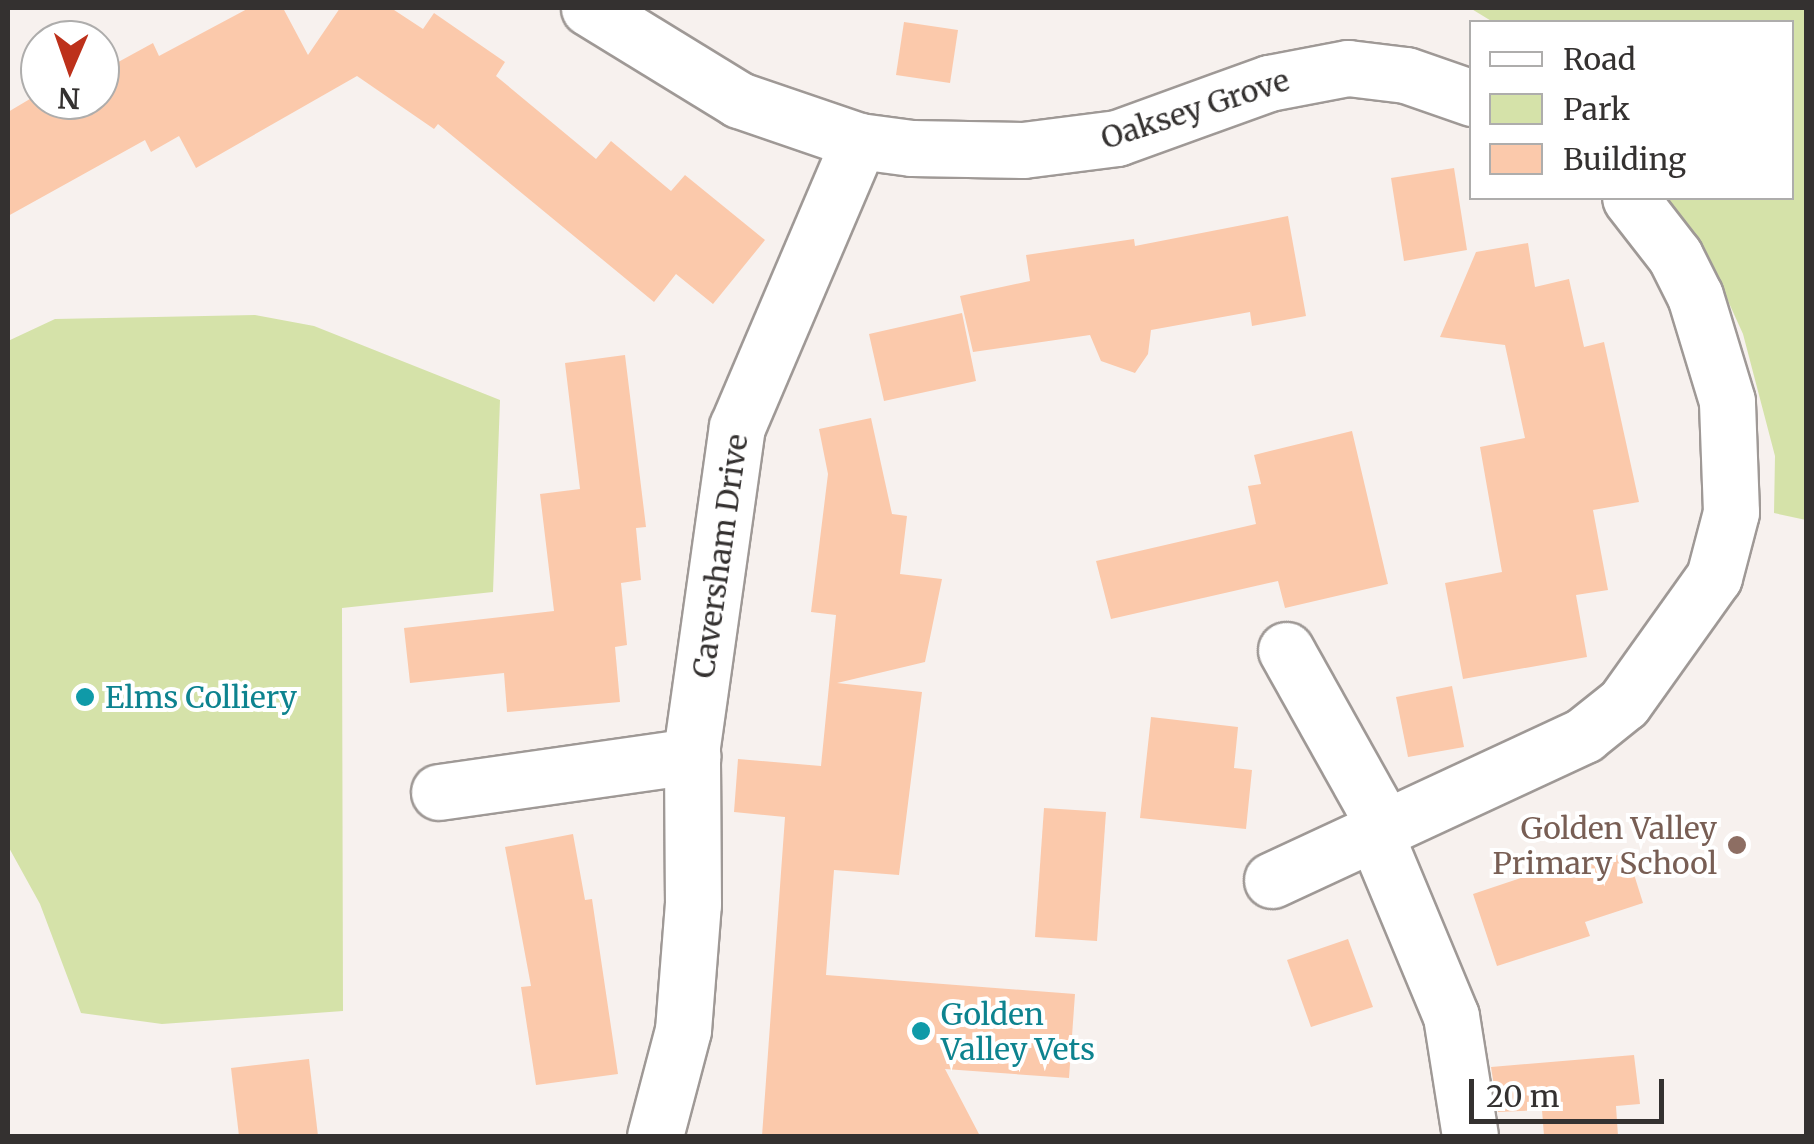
<!DOCTYPE html>
<html>
<head>
<meta charset="utf-8">
<style>
	body { margin:0 }
	#map { position:relative; width:1814px; height:1144px; overflow:hidden; background:#f7f1ee; font-family:Merriweather,serif }
	div>[style] { position:absolute }
	.green>* { inset:0; background:#d5e2a9 }
	.building>* { inset:0; background:#fbc9ab }
	.roads { filter:drop-shadow(2px 0 #9f9996) drop-shadow(-2px 0 #9f9996) drop-shadow(0 2px #9f9996) drop-shadow(0 -2px #9f9996) }
	.street>* { height:55px; margin:-27.5px; padding:0 27.5px; transform-origin:27.5px; border-radius:27.5px; background:#fff }
	.dots>* { width:28px; height:28px; translate:-50% -50%; box-sizing:border-box; border:5px solid #fff; border-radius:50% }
	span { translate:-50% -50%; white-space:nowrap; text-align:center; line-height:1.15; -webkit-text-stroke:8px #fff; paint-order:stroke }
	.street-label { font-size:30px; color:#343130 }
	.culture-label { font-size:30px; color:#0d838f }
	.left { translate:0 -50%; text-align:left }
	.education-label { font-size:30px; color:#785e54 }
	.right { translate:-100% -50%; text-align:right }
	.frame { position:absolute; inset:0; border:10px solid #343130; pointer-events:none }
	.legend { position:absolute; left:1469px; top:20px; width:325px; height:180px; box-sizing:border-box; background:#fff; border:2px solid #aeadac; margin:0; padding:12px 18px; list-style:none; font-size:30px; color:#343130 }
	.legend li { display:flex; align-items:center; gap:20px; height:50px }
	.legend b { width:50px; border:2px solid #aeadac }
	.north { position:absolute; left:20px; top:20px; width:100px; height:100px; box-sizing:border-box; background:#fff; border:2px solid #aeadac; border-radius:50%; rotate:182deg; font-size:28px; font-weight:700; line-height:40px; text-align:center; color:#343130 }
	.north::after { content:''; display:block; margin:auto; width:35px; height:45px; background:#bd311b; clip-path:polygon(50% 0,100% 100%,50% 72%,0 100%) }
	.scale { position:absolute; left:1469px; top:1079px; width:195px; height:45px; box-sizing:border-box; border:5px solid #343130; border-top:0; padding-left:12px; font-size:30px; line-height:35px; white-space:nowrap; color:#343130; -webkit-text-stroke:8px #fff; paint-order:stroke }
</style>
</head>
<body>
<div id="map">
	<div class="green">
		<i style="clip-path:polygon(1470px 8px,1806px 8px,1806px 520px,1774px 513px,1775px 456px,1743px 334px,1714px 270px,1664px 198px,1792px 198px,1792px 22px,1493px 22px)"></i>
		<i style="clip-path:polygon(255px 315px,314px 326px,500px 400px,493px 592px,342px 608px,343px 1011px,162px 1024px,81px 1013px,40px 904px,8px 846px,8px 341px,55px 319px)"></i>
	</div>
	<div class="building">
		<i style="clip-path:polygon(249px 8px,283px 8px,308px 55px,340px 8px,391px 8px,423px 29px,434px 13px,505px 62px,496px 76px,596px 159px,611px 141px,671px 191px,685px 175px,765px 240px,713px 304px,676px 274px,654px 302px,438px 124px,434px 129px,357px 76px,196px 168px,179px 136px,151px 152px,145px 140px,8px 216px,8px 112px,40px 93px,40px 100px,100px 100px,100px 72px,153px 43px,159px 56px)"></i>
		<i style="clip-path:polygon(904px 22px,958px 30px,950px 83px,896px 75px)"></i>
		<i style="clip-path:polygon(1454px 168px,1467px 250px,1404px 261px,1391px 178px)"></i>
		<i style="clip-path:polygon(1288px 216px,1306px 316px,1252px 326px,1250px 312px,1151px 330px,1148px 354px,1135px 373px,1101px 361px,1090px 335px,973px 352px,960px 296px,1030px 281px,1026px 255px,1134px 239px,1135px 246px)"></i>
		<i style="clip-path:polygon(1528px 243px,1535px 287px,1569px 279px,1584px 347px,1604px 342px,1639px 502px,1593px 510px,1608px 590px,1576px 595px,1587px 657px,1463px 679px,1445px 583px,1502px 572px,1480px 447px,1525px 438px,1505px 345px,1440px 337px,1476px 252px)"></i>
		<i style="clip-path:polygon(962px 313px,976px 381px,884px 401px,869px 334px)"></i>
		<i style="clip-path:polygon(625px 355px,646px 527px,636px 528px,641px 580px,621px 583px,627px 645px,615px 647px,620px 702px,507px 712px,504px 673px,410px 683px,404px 628px,554px 611px,540px 494px,580px 489px,565px 363px)"></i>
		<i style="clip-path:polygon(871px 418px,892px 514px,907px 516px,900px 574px,942px 579px,925px 662px,837px 683px,922px 692px,899px 875px,834px 870px,826px 975px,1075px 994px,1069px 1078px,945px 1069px,980px 1136px,762px 1136px,785px 817px,734px 812px,738px 759px,821px 766px,836px 615px,811px 612px,828px 474px,819px 429px)"></i>
		<i style="clip-path:polygon(1352px 431px,1388px 584px,1285px 608px,1278px 581px,1111px 619px,1096px 561px,1256px 524px,1248px 486px,1261px 484px,1254px 455px)"></i>
		<i style="clip-path:polygon(1452px 686px,1464px 747px,1408px 757px,1396px 697px)"></i>
		<i style="clip-path:polygon(1151px 717px,1238px 727px,1234px 768px,1252px 770px,1246px 829px,1140px 818px)"></i>
		<i style="clip-path:polygon(1044px 808px,1106px 812px,1097px 941px,1035px 937px)"></i>
		<i style="clip-path:polygon(573px 834px,585px 900px,592px 899px,618px 1074px,536px 1085px,521px 987px,531px 986px,505px 847px)"></i>
		<i style="clip-path:polygon(1627px 852px,1643px 903px,1585px 922px,1590px 936px,1497px 966px,1473px 894px,1566px 863px,1569px 871px)"></i>
		<i style="clip-path:polygon(1348px 939px,1373px 1007px,1311px 1027px,1287px 960px)"></i>
		<i style="clip-path:polygon(1634px 1055px,1640px 1104px,1616px 1106px,1618px 1136px,1544px 1136px,1542px 1110px,1498px 1112px,1491px 1067px)"></i>
		<i style="clip-path:polygon(309px 1059px,318px 1136px,239px 1136px,231px 1068px)"></i>
	</div>
	<div class="roads">
		<div class="street">
			<i style="left:589px;top:8px;width:176px;rotate:31.5deg"></i>
			<i style="left:739px;top:100px;width:127px;rotate:18.9deg"></i>
			<i style="left:859px;top:141px;width:53px;rotate:7.5deg"></i>
			<i style="left:912px;top:148px;width:111px;rotate:1deg"></i>
			<i style="left:1023px;top:150px;width:95px;rotate:-7.3deg"></i>
			<i style="left:1117px;top:138px;width:162px;rotate:-19.9deg"></i>
			<i style="left:1269px;top:83px;width:80px;rotate:-10.8deg"></i>
			<i style="left:1348px;top:68px;width:58px;rotate:6.9deg"></i>
			<i style="left:1406px;top:75px;width:70px;rotate:19.2deg"></i>
			<i style="left:1286px;top:650px;width:207px;rotate:60.8deg"></i>
			<i style="left:439px;top:792px;width:256px;rotate:-8.1deg"></i>
			<i style="left:1376px;top:836px;width:195px;rotate:67.4deg"></i>
			<i style="left:1451px;top:1016px;width:121px;rotate:81deg"></i>
			<i style="left:1272px;top:880px;width:344px;rotate:-24.9deg"></i>
			<i style="left:1584px;top:735px;width:51px;rotate:-38.7deg"></i>
			<i style="left:1624px;top:703px;width:155px;rotate:-54.5deg"></i>
			<i style="left:1714px;top:577px;width:67px;rotate:-75.3deg"></i>
			<i style="left:1731px;top:512px;width:111px;rotate:-92.1deg"></i>
			<i style="left:1727px;top:401px;width:110px;rotate:-106.9deg"></i>
			<i style="left:1695px;top:296px;width:45px;rotate:-116.6deg"></i>
			<i style="left:1675px;top:256px;width:73px;rotate:-127.8deg"></i>
			<i style="left:655px;top:1136px;width:110px;rotate:-75.2deg"></i>
			<i style="left:683px;top:1030px;width:126px;rotate:-85.5deg"></i>
			<i style="left:693px;top:904px;width:158px;rotate:-90.4deg"></i>
			<i style="left:692px;top:746px;width:322px;rotate:-82deg"></i>
			<i style="left:737px;top:427px;width:311px;rotate:-66.9deg"></i>
		</div>
	</div>
	<div class="dots">
		<i style="left:85px;top:697px;background:#0f9aa8"></i>
		<i style="left:1737px;top:845px;background:#8d6e63"></i>
		<i style="left:921px;top:1031px;background:#0f9aa8"></i>
	</div>
	<div class="street-label">
		<span style="left:1195px;top:109px;rotate:-18deg">Oaksey Grove</span>
		<span style="left:720px;top:556px;rotate:-82deg">Caversham Drive</span>
	</div>
	<div class="culture-label">
		<span class="left" style="left:105px;top:697px">Elms Colliery</span>
		<span class="left" style="left:941px;top:1031px">Golden<br>Valley Vets</span>
	</div>
	<div class="education-label">
		<span class="right" style="left:1717px;top:845px">Golden Valley<br>Primary School</span>
	</div>
	<div class="frame"></div>
	<ul class="legend">
	<li><b style="height:12px;background:#fff"></b>Road</li>
	<li><b style="height:28px;background:#d5e2a9"></b>Park</li>
	<li><b style="height:28px;background:#fbc9ab"></b>Building</li>
	</ul>
	<div class="north">N</div>
	<div class="scale">20 m</div>
</div>
</body>
</html>
